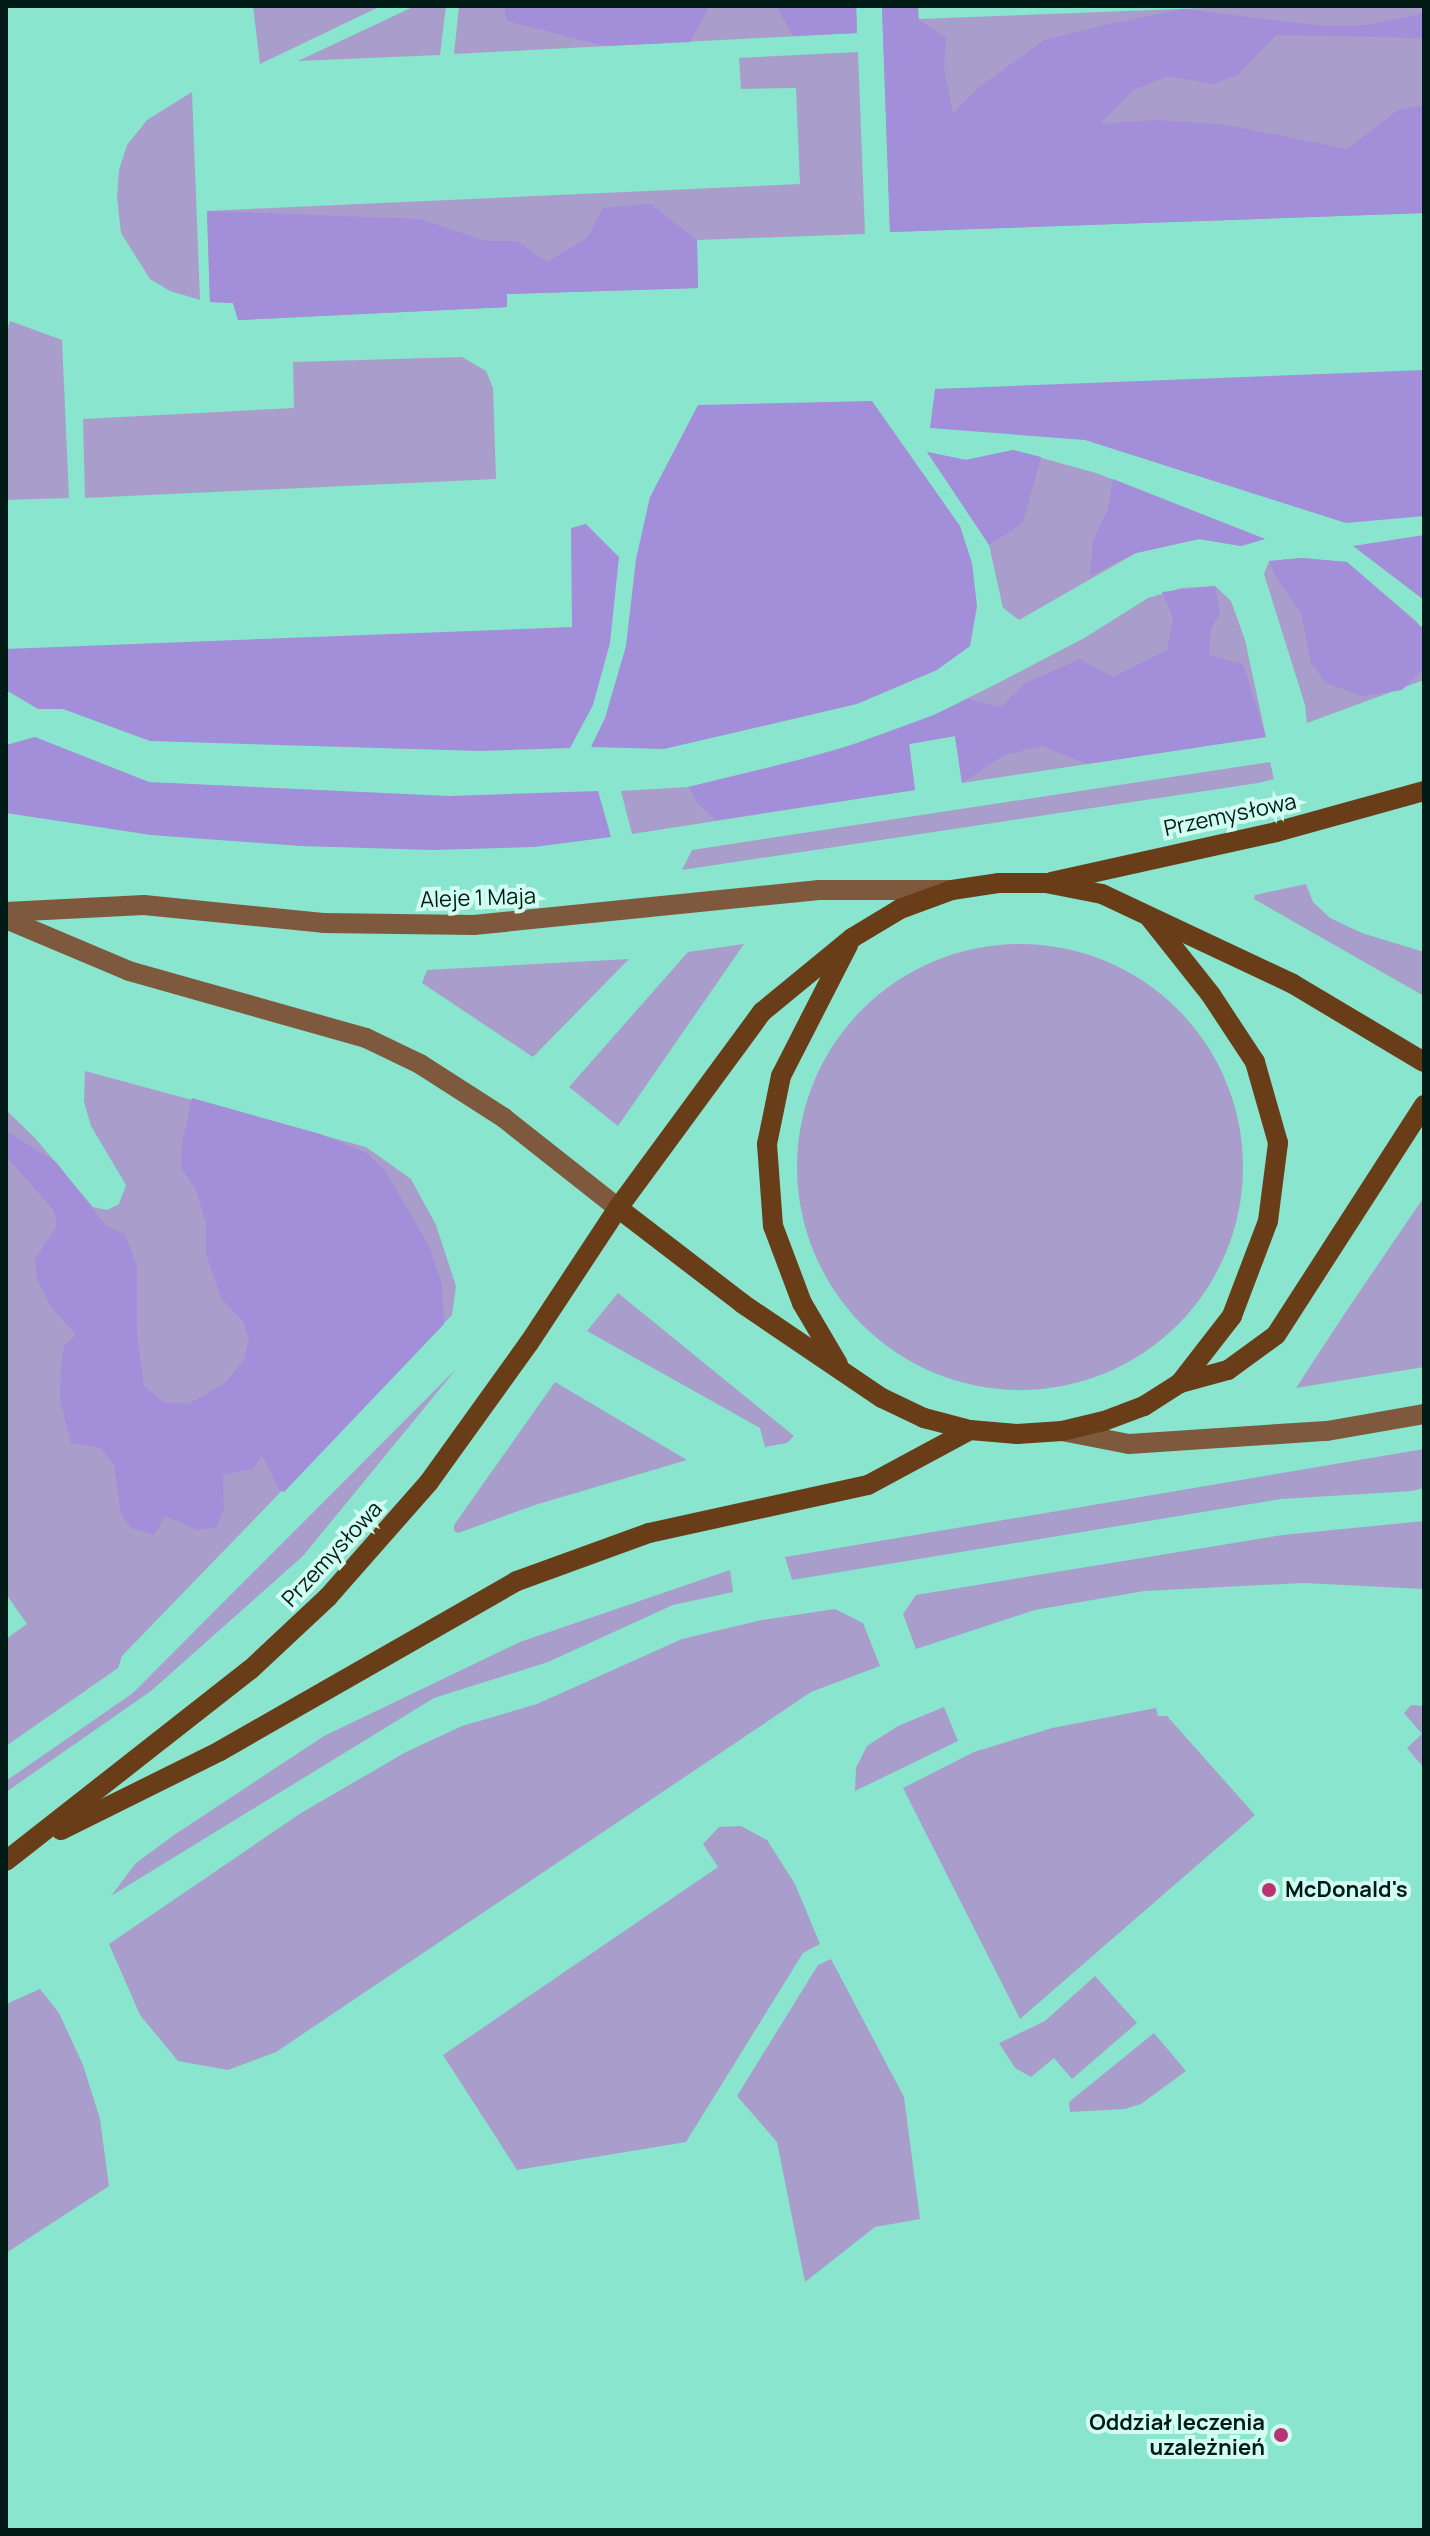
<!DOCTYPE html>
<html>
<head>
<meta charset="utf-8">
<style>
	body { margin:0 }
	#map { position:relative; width:1430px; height:2536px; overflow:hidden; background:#89e5ce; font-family:Manrope,sans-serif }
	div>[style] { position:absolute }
	.green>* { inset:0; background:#a99ecb }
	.round { border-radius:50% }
	.forest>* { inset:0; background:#a28ed9 }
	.secondary>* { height:20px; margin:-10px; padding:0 10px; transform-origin:10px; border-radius:10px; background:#7f593e }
	.primary>* { height:20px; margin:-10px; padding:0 10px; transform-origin:10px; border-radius:10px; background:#6a3d19 }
	.dots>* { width:22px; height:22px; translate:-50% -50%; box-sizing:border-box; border:4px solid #d1fdf0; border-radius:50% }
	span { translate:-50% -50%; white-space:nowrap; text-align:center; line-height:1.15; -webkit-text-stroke:8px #d1fdf0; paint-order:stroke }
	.street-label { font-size:22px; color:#001b15 }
	.poi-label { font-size:22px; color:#001b15; font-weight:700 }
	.left { translate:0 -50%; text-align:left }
	.right { translate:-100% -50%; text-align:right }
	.frame { position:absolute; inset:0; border:8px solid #001b15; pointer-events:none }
</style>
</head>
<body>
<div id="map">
	<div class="green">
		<i style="clip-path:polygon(253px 6px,381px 6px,260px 64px)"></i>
		<i style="clip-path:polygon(415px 6px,446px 6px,440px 55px,298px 61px)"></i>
		<i style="clip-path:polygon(459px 6px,856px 6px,857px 33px,454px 54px)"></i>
		<i style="clip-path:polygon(882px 6px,918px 6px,919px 19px,1258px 6px,1424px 6px,1424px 213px,890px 232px)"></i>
		<i style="clip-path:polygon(858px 52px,865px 234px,697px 240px,698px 288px,507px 294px,507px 307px,238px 320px,233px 303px,210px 302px,207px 211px,800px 184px,796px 88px,741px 89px,739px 58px)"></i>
		<i style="clip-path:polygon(192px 92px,200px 300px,170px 291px,150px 279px,121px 233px,117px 197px,119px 170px,127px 145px,147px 120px)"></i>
		<i style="clip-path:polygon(10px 321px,62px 340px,69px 498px,6px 500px,6px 335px)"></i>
		<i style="clip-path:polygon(462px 357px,486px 371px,493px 388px,496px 479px,85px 498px,83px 419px,294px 408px,293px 362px)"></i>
		<i style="clip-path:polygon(1013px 450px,1096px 473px,1265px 539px,1241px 546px,1199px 539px,1136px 553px,1019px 620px,1003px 608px,989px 545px,976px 521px,927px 452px,966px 460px)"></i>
		<i style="clip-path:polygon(1301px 558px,1347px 562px,1415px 620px,1424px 630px,1424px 680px,1307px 723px,1305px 705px,1264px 574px,1269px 561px)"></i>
		<i style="clip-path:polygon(1215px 586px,1231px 601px,1245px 640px,1266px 737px,962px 783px,955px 736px,909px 744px,915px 790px,632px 834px,621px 791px,688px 787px,734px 779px,878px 737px,934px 715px,1002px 681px,1086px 637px,1148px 598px,1181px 588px)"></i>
		<i style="clip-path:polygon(1270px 762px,1274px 779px,1258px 783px,682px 870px,692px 850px)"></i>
		<i style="clip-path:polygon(1306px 884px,1313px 902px,1330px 918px,1362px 933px,1424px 952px,1424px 996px,1254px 899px,1255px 895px)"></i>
		<i style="clip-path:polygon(744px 944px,618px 1126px,569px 1087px,688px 952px)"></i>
		<i class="round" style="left:797px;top:944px;width:446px;height:446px"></i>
		<i style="clip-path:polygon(629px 959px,533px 1057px,422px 983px,427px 970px)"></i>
		<i style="clip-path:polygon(85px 1071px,366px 1147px,411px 1179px,436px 1225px,456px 1286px,452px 1315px,122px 1656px,118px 1668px,6px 1746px,6px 1639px,27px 1624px,6px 1594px,6px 1110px,35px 1138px,93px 1207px,107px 1210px,119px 1204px,126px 1185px,91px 1126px,84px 1102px)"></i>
		<i style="clip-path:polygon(1424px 1197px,1424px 1367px,1296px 1388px,1345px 1313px)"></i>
		<i style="clip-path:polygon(618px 1293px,794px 1436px,787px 1443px,765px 1447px,760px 1428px,587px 1331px)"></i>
		<i style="clip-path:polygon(457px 1368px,303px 1556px,151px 1691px,6px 1792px,6px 1781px,133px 1693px)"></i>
		<i style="clip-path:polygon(555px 1382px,687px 1460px,535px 1505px,458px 1533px,454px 1531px,454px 1525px)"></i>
		<i style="clip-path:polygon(1424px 1449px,1424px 1488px,1412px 1491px,1281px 1499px,792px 1580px,785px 1557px)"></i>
		<i style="clip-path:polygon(1424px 1521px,1424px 1589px,1303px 1583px,1144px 1591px,1035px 1610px,916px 1649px,903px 1614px,916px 1595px,1282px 1535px)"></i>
		<i style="clip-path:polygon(730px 1570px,733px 1592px,673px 1605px,548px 1662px,434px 1698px,111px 1896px,136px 1863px,174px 1835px,324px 1736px,520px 1642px)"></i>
		<i style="clip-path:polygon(835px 1609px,863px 1623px,880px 1666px,811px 1692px,276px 2052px,228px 2070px,178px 2061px,140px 2015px,109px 1944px,301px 1813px,406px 1752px,462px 1726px,537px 1704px,682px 1639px,762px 1620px)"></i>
		<i style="clip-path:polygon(1411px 1705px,1424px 1706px,1424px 1768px,1407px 1748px,1422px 1734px,1404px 1713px)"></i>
		<i style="clip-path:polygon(944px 1707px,958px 1741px,855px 1791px,856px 1768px,867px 1746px,898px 1726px)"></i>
		<i style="clip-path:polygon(1156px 1708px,1158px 1716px,1167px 1716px,1255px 1815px,1020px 2019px,903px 1788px,974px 1752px,1052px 1728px)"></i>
		<i style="clip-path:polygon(741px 1826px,767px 1840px,795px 1884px,820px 1944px,803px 1953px,686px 2142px,517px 2170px,443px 2055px,718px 1867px,703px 1844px,719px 1827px)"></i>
		<i style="clip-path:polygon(831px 1959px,904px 2097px,920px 2219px,875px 2227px,805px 2282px,777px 2142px,737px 2096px,818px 1965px)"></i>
		<i style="clip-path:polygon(1095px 1976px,1137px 2023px,1072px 2079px,1054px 2058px,1031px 2077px,1015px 2068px,999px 2043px,1045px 2021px)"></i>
		<i style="clip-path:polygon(40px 1989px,59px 2013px,83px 2065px,100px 2119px,109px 2186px,6px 2253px,6px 2004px)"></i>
		<i style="clip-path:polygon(1154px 2033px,1186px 2071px,1141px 2104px,1125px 2109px,1070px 2112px,1069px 2102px)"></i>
	</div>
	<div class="forest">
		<i style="clip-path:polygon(504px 6px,710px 6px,690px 42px,605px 46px,507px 21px)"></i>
		<i style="clip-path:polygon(776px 6px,856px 6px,857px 33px,793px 36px)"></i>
		<i style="clip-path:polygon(882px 6px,918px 6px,918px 19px,946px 38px,944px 70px,953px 113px,978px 88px,1044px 40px,1105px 25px,1183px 9px,1324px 26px,1367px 25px,1424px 13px,1424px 38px,1276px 35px,1238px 75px,1212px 84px,1168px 76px,1132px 91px,1100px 124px,1156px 120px,1227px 125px,1347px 149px,1398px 110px,1424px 105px,1424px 213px,890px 232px)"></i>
		<i style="clip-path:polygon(651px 204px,697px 240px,698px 288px,507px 294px,507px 307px,238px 320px,233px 303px,210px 302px,207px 211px,420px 219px,486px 241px,517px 241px,547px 262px,587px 238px,603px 208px)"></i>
		<i style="clip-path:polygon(1424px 370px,1424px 516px,1346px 523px,1085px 440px,930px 428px,935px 389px)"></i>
		<i style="clip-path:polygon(872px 401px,960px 526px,972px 563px,977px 606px,970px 646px,937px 670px,857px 704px,664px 749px,591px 747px,605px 718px,626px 646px,636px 559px,650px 497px,698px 405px)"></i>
		<i style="clip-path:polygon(1013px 450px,1041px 457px,1023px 523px,989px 545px,927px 452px,966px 460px)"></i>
		<i style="clip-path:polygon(1113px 479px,1265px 539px,1241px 546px,1199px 539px,1136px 553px,1090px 576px,1093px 541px,1108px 509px)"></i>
		<i style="clip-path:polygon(586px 524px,619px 557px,610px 643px,593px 705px,570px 748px,480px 751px,150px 741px,63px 709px,38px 709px,6px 690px,6px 649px,572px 627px,571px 528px)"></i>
		<i style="clip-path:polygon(1424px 535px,1424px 600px,1353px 546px)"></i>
		<i style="clip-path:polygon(1301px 558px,1347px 562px,1424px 630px,1424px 668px,1402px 690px,1362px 696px,1326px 683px,1311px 663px,1301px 613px,1277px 579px,1269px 561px)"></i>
		<i style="clip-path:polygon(1215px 586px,1220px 614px,1211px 628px,1209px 655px,1243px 664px,1266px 737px,1087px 764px,1042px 746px,1004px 755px,962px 783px,955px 736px,909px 744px,915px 790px,716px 820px,698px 804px,688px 787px,835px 751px,934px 715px,968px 699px,1001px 707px,1026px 683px,1080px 659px,1113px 677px,1167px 650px,1173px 618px,1162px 592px)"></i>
		<i style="clip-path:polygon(35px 737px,149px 782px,449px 796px,598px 791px,611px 837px,534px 847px,433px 850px,301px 846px,151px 835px,6px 813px,6px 745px)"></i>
		<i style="clip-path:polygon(192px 1098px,320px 1134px,365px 1152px,386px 1172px,430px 1248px,442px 1286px,444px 1324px,284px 1492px,279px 1490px,262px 1455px,253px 1469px,223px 1475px,224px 1508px,217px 1527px,197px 1530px,165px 1516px,154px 1535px,131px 1528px,121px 1514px,114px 1465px,101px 1448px,71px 1443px,60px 1400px,61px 1367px,64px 1346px,76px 1335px,51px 1307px,37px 1279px,35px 1259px,57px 1226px,54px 1211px,6px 1156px,6px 1131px,56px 1162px,106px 1226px,125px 1234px,137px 1267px,137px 1334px,144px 1386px,164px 1402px,188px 1404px,224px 1384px,244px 1360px,249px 1339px,243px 1321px,221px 1298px,206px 1254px,206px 1223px,196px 1190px,181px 1168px,181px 1148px)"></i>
	</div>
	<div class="secondary">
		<i style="left:6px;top:912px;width:138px;rotate:-2.9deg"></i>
		<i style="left:144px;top:905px;width:180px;rotate:5.7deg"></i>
		<i style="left:323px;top:923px;width:151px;rotate:0.8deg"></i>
		<i style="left:474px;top:925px;width:347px;rotate:-5.8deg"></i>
		<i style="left:819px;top:890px;width:129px"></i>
		<i style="left:6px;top:919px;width:134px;rotate:22.9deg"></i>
		<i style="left:129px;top:971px;width:246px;rotate:15.8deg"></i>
		<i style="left:366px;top:1038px;width:60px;rotate:25.7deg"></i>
		<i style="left:420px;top:1064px;width:100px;rotate:32.7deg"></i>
		<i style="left:504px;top:1118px;width:145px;rotate:38.3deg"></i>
		<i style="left:1062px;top:1431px;width:68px;rotate:11deg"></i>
		<i style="left:1129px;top:1444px;width:198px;rotate:-3.8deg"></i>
		<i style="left:1327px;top:1431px;width:98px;rotate:-9.9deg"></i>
	</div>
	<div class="primary">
		<i style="left:1051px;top:882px;width:230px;rotate:-12.5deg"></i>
		<i style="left:1276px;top:832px;width:154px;rotate:-15.5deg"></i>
		<i style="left:1150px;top:918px;width:98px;rotate:51.6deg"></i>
		<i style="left:1211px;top:995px;width:80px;rotate:56.7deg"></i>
		<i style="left:1255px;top:1062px;width:84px;rotate:74.1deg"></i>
		<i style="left:1278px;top:1143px;width:79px;rotate:97.3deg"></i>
		<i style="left:1268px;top:1221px;width:102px;rotate:110.8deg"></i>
		<i style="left:1232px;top:1316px;width:85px;rotate:127.8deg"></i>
		<i style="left:618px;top:1208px;width:158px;rotate:37.5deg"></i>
		<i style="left:743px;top:1304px;width:168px;rotate:34.1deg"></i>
		<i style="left:882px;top:1398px;width:47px;rotate:25.5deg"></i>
		<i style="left:924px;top:1418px;width:48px;rotate:14.6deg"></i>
		<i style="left:970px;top:1430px;width:47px;rotate:4.9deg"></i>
		<i style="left:1017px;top:1434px;width:45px;rotate:-3.8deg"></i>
		<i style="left:1062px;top:1431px;width:43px;rotate:-13.4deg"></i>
		<i style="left:1104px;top:1421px;width:43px;rotate:-20.6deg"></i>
		<i style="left:1144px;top:1406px;width:43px;rotate:-32.6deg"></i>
		<i style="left:1180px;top:1383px;width:50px;rotate:-15.2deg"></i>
		<i style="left:1228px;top:1370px;width:59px;rotate:-36.1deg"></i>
		<i style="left:1276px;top:1335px;width:274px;rotate:-57.2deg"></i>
		<i style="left:838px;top:1364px;width:71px;rotate:-120.5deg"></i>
		<i style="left:802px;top:1303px;width:82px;rotate:-110.6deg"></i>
		<i style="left:773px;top:1226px;width:82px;rotate:-94.2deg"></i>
		<i style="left:767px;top:1144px;width:69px;rotate:-78.4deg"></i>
		<i style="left:781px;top:1076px;width:147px;rotate:-62.9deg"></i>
		<i style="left:61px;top:1830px;width:178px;rotate:-26.4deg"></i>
		<i style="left:220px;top:1751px;width:342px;rotate:-29.8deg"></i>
		<i style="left:517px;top:1581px;width:140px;rotate:-20deg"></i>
		<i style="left:649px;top:1533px;width:224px;rotate:-12.4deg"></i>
		<i style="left:868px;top:1485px;width:116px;rotate:-28.3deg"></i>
		<i style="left:6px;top:1861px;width:310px;rotate:-38.1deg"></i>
		<i style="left:250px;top:1670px;width:107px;rotate:-43.1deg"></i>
		<i style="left:328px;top:1597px;width:153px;rotate:-48.7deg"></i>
		<i style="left:429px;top:1482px;width:171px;rotate:-54.3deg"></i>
		<i style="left:529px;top:1343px;width:162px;rotate:-56.6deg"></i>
		<i style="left:618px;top:1208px;width:243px;rotate:-53.7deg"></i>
		<i style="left:762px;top:1012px;width:117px;rotate:-39.4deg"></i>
		<i style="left:852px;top:938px;width:56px;rotate:-31.1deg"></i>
		<i style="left:900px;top:909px;width:55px;rotate:-20.1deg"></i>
		<i style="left:952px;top:890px;width:48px;rotate:-8.5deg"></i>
		<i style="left:999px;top:883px;width:47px"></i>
		<i style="left:1046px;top:883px;width:57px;rotate:11.1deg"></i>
		<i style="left:1102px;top:894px;width:211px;rotate:25.2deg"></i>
		<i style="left:1293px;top:984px;width:152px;rotate:30.8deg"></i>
	</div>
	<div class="dots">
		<i style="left:1269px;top:1890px;background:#ba3374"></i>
		<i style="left:1281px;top:2435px;background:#ba3374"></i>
	</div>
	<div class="street-label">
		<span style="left:1230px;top:815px;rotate:-12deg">Przemysłowa</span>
		<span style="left:478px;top:898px;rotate:-2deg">Aleje 1 Maja</span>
		<span style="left:332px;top:1554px;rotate:-47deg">Przemysłowa</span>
	</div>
	<div class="poi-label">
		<span class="left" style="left:1285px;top:1890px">McDonald's</span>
		<span class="right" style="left:1265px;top:2435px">Oddział leczenia<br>uzależnień</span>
	</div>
	<div class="frame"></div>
</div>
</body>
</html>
